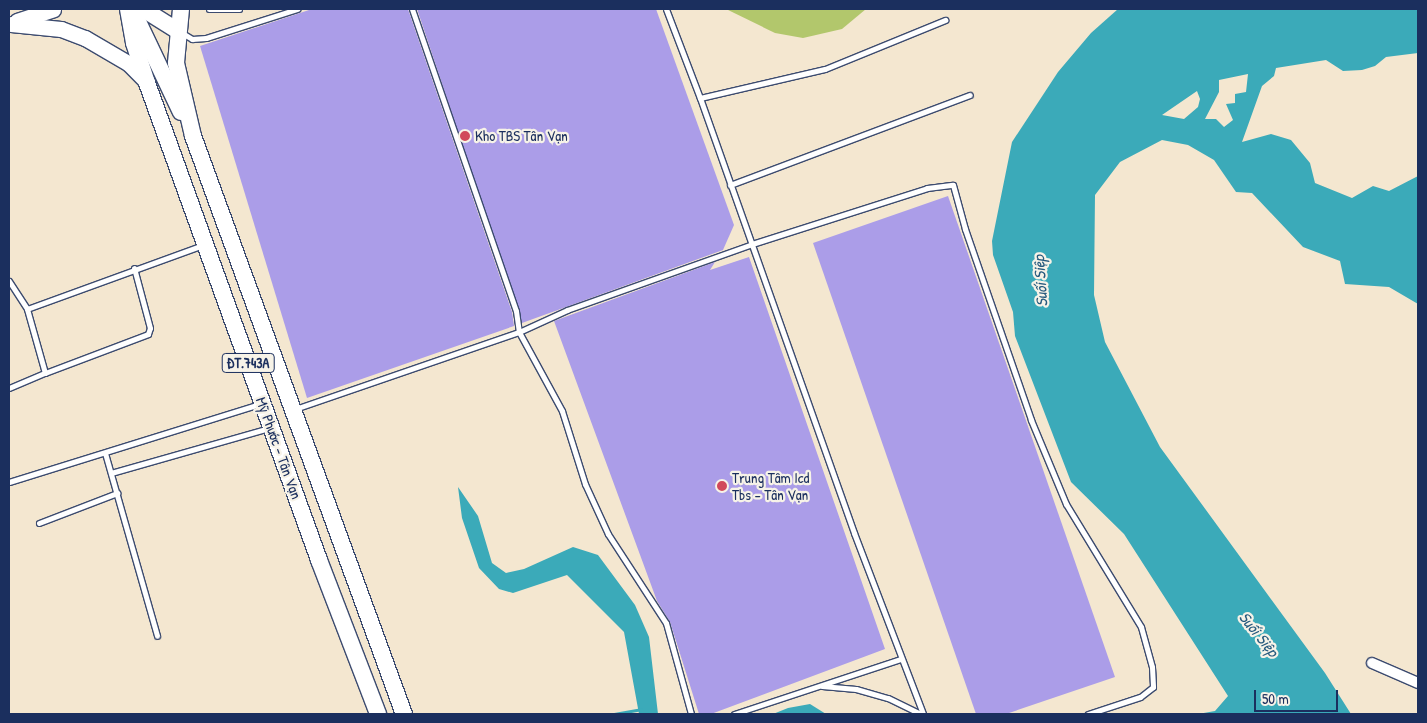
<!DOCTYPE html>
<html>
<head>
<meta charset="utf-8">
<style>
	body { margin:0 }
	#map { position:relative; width:1427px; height:723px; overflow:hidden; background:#f4e7d0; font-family:"Patrick Hand",sans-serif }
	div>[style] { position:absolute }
	.green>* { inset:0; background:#b2c76c }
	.water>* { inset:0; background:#3baab9 }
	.stream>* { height:3px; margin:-1.5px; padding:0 1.5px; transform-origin:1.5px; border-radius:1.5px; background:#3baab9 }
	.building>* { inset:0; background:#ab9de8 }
	.roads { filter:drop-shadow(1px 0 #3c4b6f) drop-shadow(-1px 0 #3c4b6f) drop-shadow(0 1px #3c4b6f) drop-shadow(0 -1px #3c4b6f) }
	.lane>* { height:5px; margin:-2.5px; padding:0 2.5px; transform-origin:2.5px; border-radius:2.5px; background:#fff }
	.street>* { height:10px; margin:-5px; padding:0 5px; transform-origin:5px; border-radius:5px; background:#fff }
	.secondary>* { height:15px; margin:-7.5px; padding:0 7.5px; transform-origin:7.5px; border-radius:7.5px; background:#fff }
	.primary>* { height:16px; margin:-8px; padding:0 8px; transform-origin:8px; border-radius:8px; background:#fff }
	.dots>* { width:14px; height:14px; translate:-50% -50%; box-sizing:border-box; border:2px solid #f7f3e8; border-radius:50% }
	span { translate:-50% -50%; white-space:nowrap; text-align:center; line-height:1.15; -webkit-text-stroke:4.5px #f7f3e8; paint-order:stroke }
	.shield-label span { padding:1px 4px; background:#f7f3e8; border:1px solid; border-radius:4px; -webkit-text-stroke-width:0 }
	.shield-label { font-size:14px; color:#1b2f5e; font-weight:700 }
	.poi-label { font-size:15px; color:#1b2f5e }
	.left { translate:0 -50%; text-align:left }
	.street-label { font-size:15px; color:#1b2f5e }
	.water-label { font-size:16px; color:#265a7e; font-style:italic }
	.frame { position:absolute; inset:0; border:10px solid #1b2f5e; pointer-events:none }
	.scale { position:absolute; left:1254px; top:690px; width:84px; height:22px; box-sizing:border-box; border:2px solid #1b2f5e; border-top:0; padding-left:6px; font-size:15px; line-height:18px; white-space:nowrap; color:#1b2f5e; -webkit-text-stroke:4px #f7f3e8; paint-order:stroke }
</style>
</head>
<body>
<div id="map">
	<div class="green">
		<i style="clip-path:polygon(726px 9px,866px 9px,842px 29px,803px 38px,775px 33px)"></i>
	</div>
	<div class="water">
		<i style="clip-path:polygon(evenodd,1118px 9px,1418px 9px,1418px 53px,1386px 57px,1375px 66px,1362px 70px,1343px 71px,1326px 60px,1276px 68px,1274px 76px,1262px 86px,1242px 142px,1271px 134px,1291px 140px,1310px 163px,1315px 183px,1352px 198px,1373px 186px,1389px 191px,1418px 176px,1418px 304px,1389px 287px,1345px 284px,1340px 261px,1303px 247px,1252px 193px,1236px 192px,1214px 160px,1188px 145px,1162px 140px,1120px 162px,1095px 195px,1094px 295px,1105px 342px,1160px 447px,1325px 673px,1351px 714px,1198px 714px,1215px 711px,1228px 696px,1124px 534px,1071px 482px,1015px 336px,1013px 312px,993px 255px,992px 241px,1012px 142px,1058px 72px,1091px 33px,1118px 9px,1248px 74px,1246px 92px,1235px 94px,1235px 103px,1226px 104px,1233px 120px,1224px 127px,1216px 119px,1205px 119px,1219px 92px,1219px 80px,1248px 74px,1118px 9px,1197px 91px,1200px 99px,1198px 107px,1184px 119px,1162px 115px,1197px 91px)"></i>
		<i style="clip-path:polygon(458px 487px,478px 516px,492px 563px,506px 573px,524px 569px,573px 547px,598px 555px,635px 605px,649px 637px,658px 714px,639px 714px,624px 632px,567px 575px,513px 593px,499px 589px,479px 568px,462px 518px)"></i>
		<i style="clip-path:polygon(810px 704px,826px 714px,773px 714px,788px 708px)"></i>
	</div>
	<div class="stream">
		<i style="left:614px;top:714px;width:27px;rotate:-10deg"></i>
	</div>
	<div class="building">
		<i style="clip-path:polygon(312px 9px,408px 9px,512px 312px,514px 326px,307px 398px,200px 46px)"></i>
		<i style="clip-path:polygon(417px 9px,656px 9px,734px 225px,723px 250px,522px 323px)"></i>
		<i style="clip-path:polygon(948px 196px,1115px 677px,1006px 714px,976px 714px,813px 243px)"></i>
		<i style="clip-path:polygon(749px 257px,885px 649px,711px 714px,699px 714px,670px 622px,657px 601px,554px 321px,715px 262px,710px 270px)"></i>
	</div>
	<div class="roads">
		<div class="lane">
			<i style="left:209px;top:9px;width:30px"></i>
			<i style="left:412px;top:9px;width:319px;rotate:71deg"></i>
			<i style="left:516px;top:311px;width:21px;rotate:82deg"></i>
			<i style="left:519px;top:332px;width:53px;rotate:-24.6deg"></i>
			<i style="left:567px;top:310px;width:196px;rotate:-19.6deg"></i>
			<i style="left:752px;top:244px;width:184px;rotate:-17.7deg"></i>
			<i style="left:927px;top:188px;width:26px;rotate:-7deg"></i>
			<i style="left:953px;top:185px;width:46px;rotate:74.7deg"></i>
			<i style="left:965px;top:229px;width:202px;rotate:70.9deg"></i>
			<i style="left:1031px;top:420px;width:91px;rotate:67.4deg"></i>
			<i style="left:1066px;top:504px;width:144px;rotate:58.6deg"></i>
			<i style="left:1141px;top:627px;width:41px;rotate:74.6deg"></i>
			<i style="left:1152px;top:667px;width:20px;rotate:87deg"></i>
			<i style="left:1153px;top:687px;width:16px;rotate:142deg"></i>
			<i style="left:1140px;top:697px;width:55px;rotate:161.9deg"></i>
			<i style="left:666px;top:9px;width:95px;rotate:69.1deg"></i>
			<i style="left:700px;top:98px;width:128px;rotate:-13.1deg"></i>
			<i style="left:825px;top:69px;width:130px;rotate:-22.2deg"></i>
			<i style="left:182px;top:33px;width:12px;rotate:31deg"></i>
			<i style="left:192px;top:39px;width:14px;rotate:-4deg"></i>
			<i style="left:206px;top:38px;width:96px;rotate:-17.7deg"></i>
			<i style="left:700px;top:98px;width:461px;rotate:70.5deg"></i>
			<i style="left:854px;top:533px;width:194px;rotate:69.1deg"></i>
			<i style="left:730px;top:185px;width:256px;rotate:-20.6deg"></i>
			<i style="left:9px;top:281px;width:33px;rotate:57deg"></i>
			<i style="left:45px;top:373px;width:110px;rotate:-20.7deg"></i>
			<i style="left:148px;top:334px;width:6px;rotate:-72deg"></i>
			<i style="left:150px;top:328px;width:62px;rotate:-104.9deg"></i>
			<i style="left:9px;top:388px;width:39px;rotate:-23deg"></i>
			<i style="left:45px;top:373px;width:66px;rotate:-105.7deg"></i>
			<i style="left:27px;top:309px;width:187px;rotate:-20deg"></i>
			<i style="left:295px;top:409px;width:237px;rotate:-19deg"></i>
			<i style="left:519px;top:332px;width:90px;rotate:61.4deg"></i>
			<i style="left:562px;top:411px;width:77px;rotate:72.5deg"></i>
			<i style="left:585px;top:484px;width:55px;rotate:65.3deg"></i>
			<i style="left:608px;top:534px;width:106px;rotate:56.9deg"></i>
			<i style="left:666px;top:623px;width:94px;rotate:74.6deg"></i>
			<i style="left:105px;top:453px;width:190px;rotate:74.1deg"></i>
			<i style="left:111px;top:473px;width:164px;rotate:-15.9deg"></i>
			<i style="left:9px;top:482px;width:263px;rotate:-17.3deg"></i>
			<i style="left:39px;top:523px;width:84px;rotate:-21deg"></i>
			<i style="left:822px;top:686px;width:34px;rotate:5deg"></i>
			<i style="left:856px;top:689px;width:33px;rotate:16deg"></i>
			<i style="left:888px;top:698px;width:37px;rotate:26deg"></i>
			<i style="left:734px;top:714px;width:175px;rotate:-18.3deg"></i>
		</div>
		<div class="street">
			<i style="left:1372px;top:663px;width:50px;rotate:23.5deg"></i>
		</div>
		<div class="secondary">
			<i style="left:17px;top:21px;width:38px;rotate:-18deg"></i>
			<i style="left:11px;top:24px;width:50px;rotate:5.7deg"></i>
			<i style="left:61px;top:29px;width:26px;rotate:21deg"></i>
			<i style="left:85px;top:38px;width:50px;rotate:30.2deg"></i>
			<i style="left:128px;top:63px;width:27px;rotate:45deg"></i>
		</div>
		<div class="primary">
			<i style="left:128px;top:9px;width:35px;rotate:80deg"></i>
			<i style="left:134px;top:43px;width:42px;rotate:72deg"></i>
			<i style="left:147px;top:83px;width:507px;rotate:70.17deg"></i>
			<i style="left:319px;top:560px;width:165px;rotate:69deg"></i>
			<i style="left:132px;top:9px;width:114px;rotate:64.6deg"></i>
			<i style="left:143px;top:9px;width:40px;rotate:32deg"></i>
			<i style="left:181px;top:9px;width:54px;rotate:95.3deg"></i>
			<i style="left:176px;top:63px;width:75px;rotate:76.9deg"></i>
			<i style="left:193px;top:136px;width:615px;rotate:69.95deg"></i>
		</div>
	</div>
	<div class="dots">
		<i style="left:465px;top:136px;background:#d1495b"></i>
		<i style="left:722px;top:486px;background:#d1495b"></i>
	</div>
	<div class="shield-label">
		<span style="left:248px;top:363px">ĐT.743A</span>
	</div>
	<div class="poi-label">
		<span class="left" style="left:475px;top:136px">Kho TBS Tân Vạn</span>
		<span class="left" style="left:732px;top:486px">Trung Tâm Icd<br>Tbs – Tân Vạn</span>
	</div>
	<div class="street-label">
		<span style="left:279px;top:448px;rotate:70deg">Mỹ Phước - Tân Vạn</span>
	</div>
	<div class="water-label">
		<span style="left:1040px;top:281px;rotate:-94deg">Suối Siệp</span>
		<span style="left:1259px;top:634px;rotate:51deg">Suối Siệp</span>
	</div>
	<div class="frame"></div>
	<div class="scale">50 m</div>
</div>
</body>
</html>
